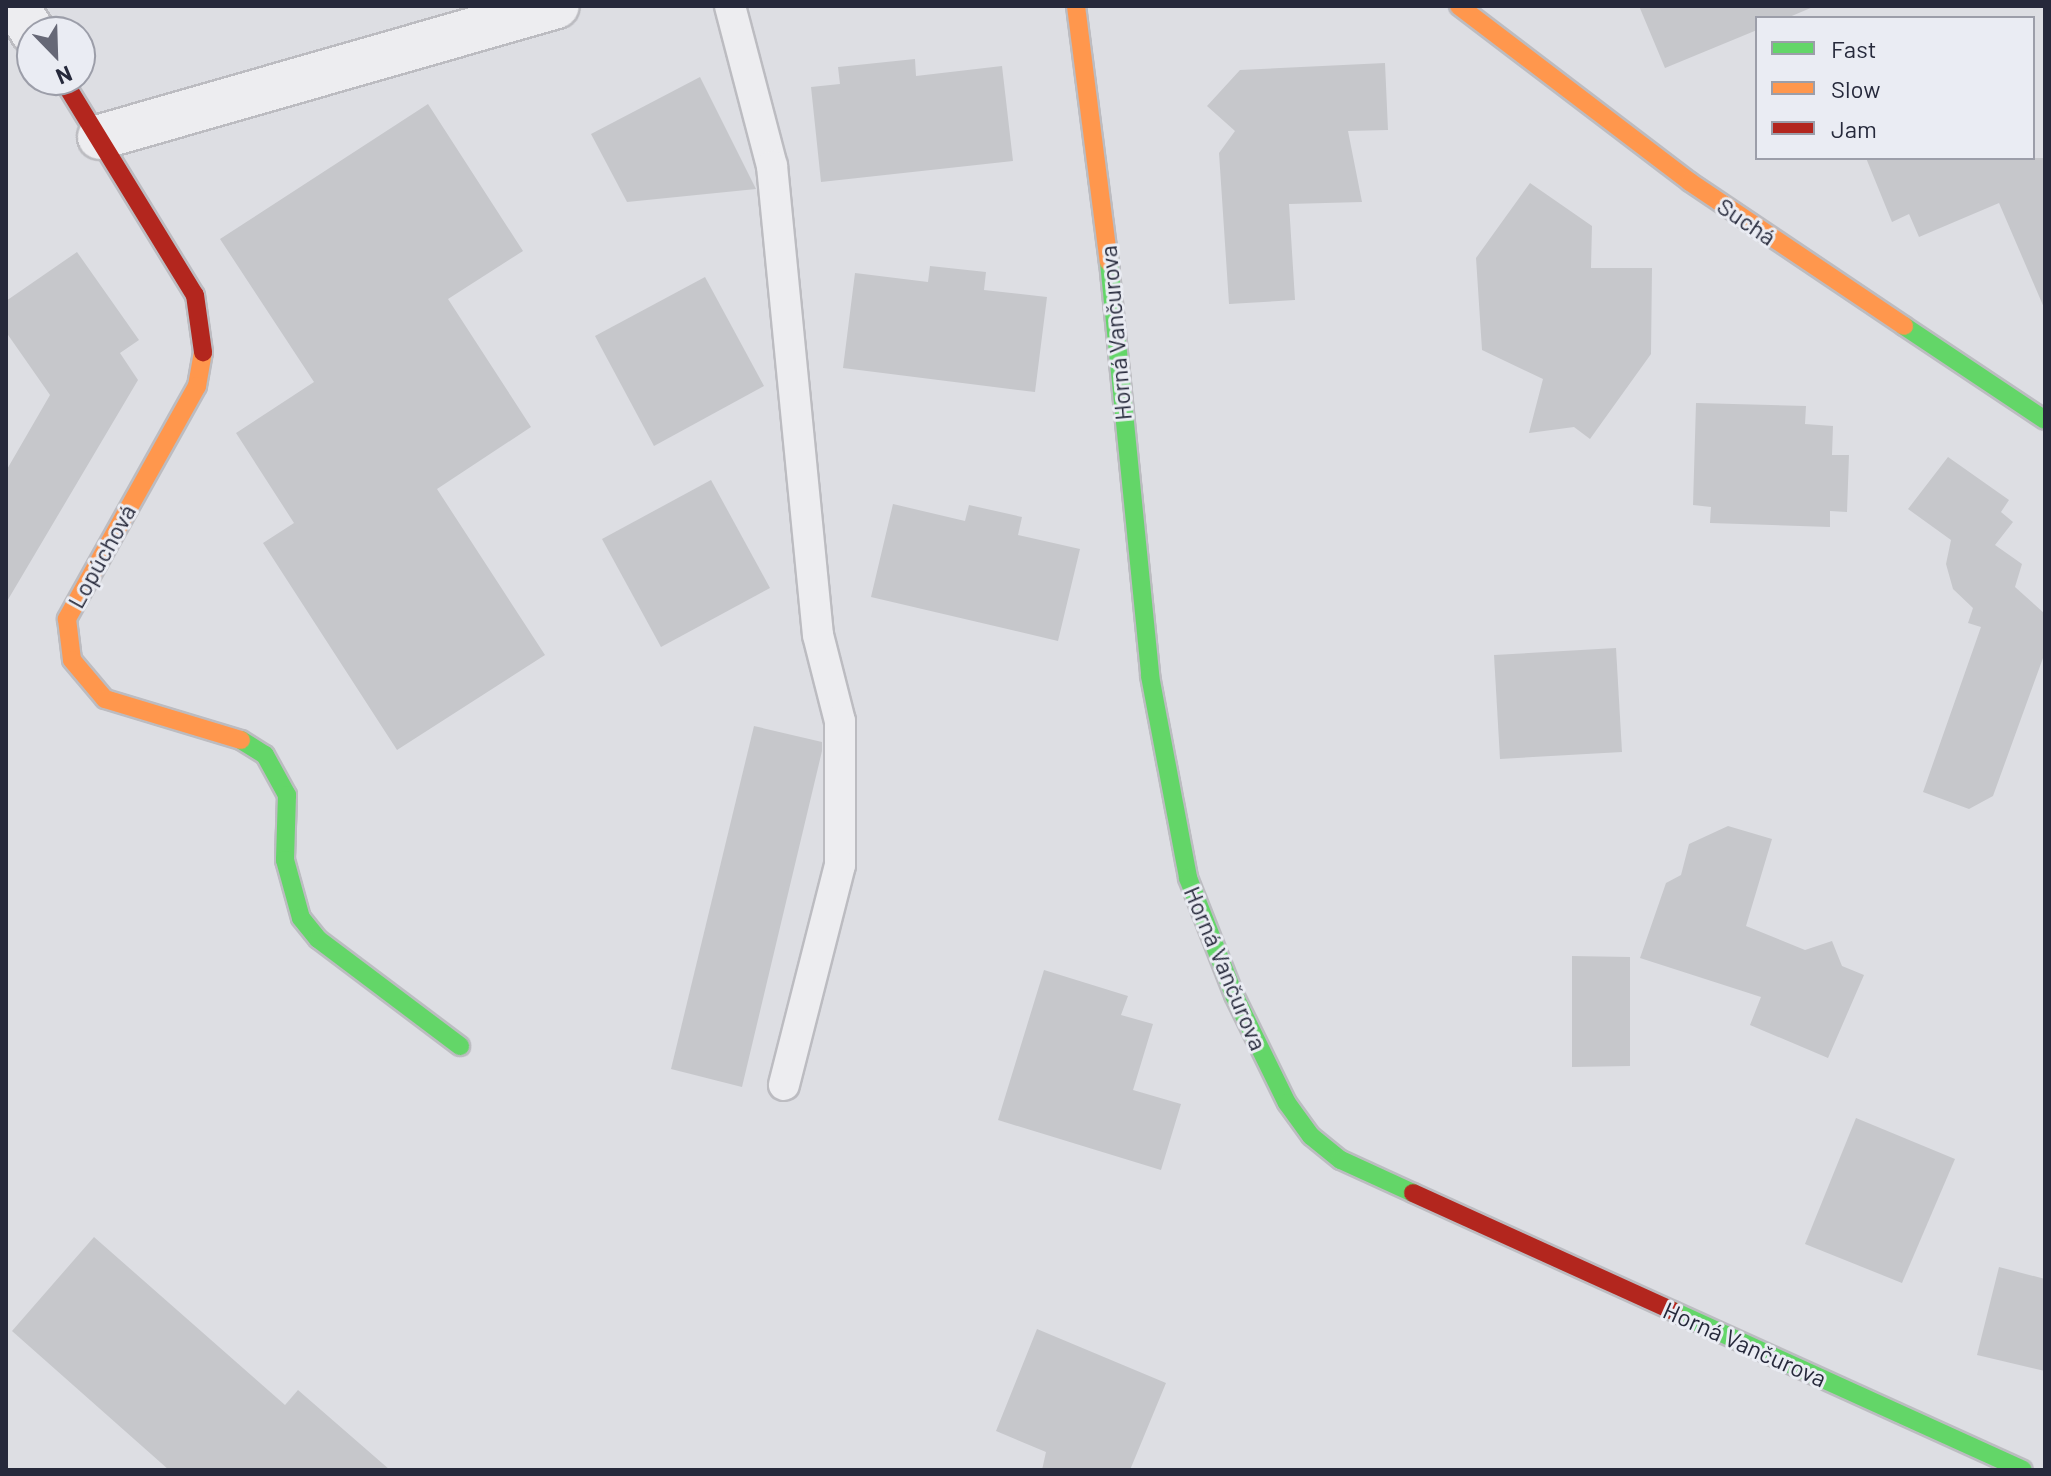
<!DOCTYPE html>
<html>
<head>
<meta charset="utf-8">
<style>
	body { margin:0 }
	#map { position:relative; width:2051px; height:1476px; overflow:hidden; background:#dddee3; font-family:Barlow,sans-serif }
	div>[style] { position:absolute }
	.building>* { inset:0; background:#c6c7cb }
	.roads { filter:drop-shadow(2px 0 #bcbcc1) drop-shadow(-2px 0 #bcbcc1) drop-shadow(0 2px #bcbcc1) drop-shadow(0 -2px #bcbcc1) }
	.lane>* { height:30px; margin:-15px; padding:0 15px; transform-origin:15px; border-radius:15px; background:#ededf0 }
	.street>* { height:44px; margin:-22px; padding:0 22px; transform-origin:22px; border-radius:22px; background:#ededf0 }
	.fast>* { height:18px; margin:-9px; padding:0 9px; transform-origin:9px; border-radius:9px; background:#63d668 }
	.slow>* { height:18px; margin:-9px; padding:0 9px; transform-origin:9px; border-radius:9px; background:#ff974d }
	.jam>* { height:18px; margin:-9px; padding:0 9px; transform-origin:9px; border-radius:9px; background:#b3261e }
	span { translate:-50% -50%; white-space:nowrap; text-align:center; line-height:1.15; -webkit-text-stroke:6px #eaecf3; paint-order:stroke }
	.street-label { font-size:24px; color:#26293b }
	.frame { position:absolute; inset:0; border:8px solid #26293b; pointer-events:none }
	.legend { position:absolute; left:1755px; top:16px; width:280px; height:144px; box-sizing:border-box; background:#eaecf3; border:2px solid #9c9ea9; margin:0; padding:10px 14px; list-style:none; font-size:24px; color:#26293b }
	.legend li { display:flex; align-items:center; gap:16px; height:40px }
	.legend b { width:40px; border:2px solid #9c9ea9 }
	.north { position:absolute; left:16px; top:16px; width:80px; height:80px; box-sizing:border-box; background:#eaecf3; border:2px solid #9c9ea9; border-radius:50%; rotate:157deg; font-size:22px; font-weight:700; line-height:32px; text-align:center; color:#26293b }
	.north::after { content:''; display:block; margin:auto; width:28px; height:36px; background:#666876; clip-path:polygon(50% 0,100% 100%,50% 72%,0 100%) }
</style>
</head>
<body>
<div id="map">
	<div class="building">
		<i style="clip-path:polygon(1639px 6px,1813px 6px,1813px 7px,1787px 18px,1757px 18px,1757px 30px,1665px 68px)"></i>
		<i style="clip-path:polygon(915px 59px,916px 76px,1002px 66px,1013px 161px,821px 182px,811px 87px,840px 84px,838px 67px)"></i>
		<i style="clip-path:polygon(1385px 63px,1388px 130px,1348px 131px,1362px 202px,1289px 204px,1295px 300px,1229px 304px,1219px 153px,1235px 131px,1207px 106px,1240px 70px)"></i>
		<i style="clip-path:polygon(700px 77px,756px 189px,627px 202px,591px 134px)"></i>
		<i style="clip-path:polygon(428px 104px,523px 251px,448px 299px,531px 427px,437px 489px,545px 655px,397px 750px,263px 543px,294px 523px,236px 433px,314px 382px,220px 239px)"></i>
		<i style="clip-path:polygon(1866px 158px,2045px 158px,2045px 310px,1999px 203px,1919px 237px,1909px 214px,1892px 222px)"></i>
		<i style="clip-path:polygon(1530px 183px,1592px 226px,1591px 268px,1652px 268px,1651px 354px,1590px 439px,1574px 427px,1529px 433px,1543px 379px,1482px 350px,1476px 258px)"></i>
		<i style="clip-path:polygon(77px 252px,139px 340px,120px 353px,138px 380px,6px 603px,6px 471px,50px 395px,6px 332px,6px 301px)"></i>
		<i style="clip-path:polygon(930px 266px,986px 272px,984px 290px,1047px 297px,1035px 392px,843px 368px,855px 273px,928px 282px)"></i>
		<i style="clip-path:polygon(705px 277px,764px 386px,654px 446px,595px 336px)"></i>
		<i style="clip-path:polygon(1696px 403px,1806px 406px,1805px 424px,1833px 426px,1832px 455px,1849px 455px,1847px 512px,1830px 511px,1830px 527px,1710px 523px,1711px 507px,1693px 505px)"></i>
		<i style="clip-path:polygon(1948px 457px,2009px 500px,2001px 512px,2013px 522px,1995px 545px,2022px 564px,2015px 587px,2045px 614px,2043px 658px,1993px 796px,1969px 809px,1923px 792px,1981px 627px,1968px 623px,1973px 608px,1953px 589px,1946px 564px,1951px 540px,1908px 509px)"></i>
		<i style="clip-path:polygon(711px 480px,770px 588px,661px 647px,602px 539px)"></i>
		<i style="clip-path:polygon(893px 504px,965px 521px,969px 505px,1022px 517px,1018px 535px,1080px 549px,1058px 641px,871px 597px)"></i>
		<i style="clip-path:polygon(1616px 648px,1622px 752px,1500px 759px,1494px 655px)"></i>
		<i style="clip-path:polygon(754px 726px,822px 742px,822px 751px,742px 1087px,671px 1069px)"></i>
		<i style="clip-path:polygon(1728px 826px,1772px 839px,1746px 926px,1805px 950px,1832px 941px,1842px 966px,1864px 975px,1828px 1058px,1750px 1025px,1761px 997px,1640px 958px,1666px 883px,1681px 875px,1689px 844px)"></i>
		<i style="clip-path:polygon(1572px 956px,1630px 957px,1630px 1066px,1572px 1067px)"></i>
		<i style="clip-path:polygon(1044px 970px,1128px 996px,1121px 1015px,1153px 1024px,1133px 1090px,1181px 1104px,1161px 1170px,998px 1120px)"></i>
		<i style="clip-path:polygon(1856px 1118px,1955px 1159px,1902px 1283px,1805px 1244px)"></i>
		<i style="clip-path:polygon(94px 1237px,285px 1405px,298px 1390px,390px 1470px,169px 1470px,12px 1331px)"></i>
		<i style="clip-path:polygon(1999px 1267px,2045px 1279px,2045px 1371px,1977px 1355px)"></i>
		<i style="clip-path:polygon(1037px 1329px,1166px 1383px,1130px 1470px,1042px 1470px,1046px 1452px,996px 1431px)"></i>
	</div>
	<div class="roads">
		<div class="lane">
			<i style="left:730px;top:6px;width:165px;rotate:75.3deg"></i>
			<i style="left:772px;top:166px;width:471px;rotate:84.4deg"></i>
			<i style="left:818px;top:635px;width:89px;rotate:75.7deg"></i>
			<i style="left:840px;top:721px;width:144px;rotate:90deg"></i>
			<i style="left:840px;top:865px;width:227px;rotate:104.3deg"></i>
		</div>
		<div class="street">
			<i style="left:16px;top:6px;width:31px;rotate:57deg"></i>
			<i style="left:100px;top:137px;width:475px;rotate:-16deg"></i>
		</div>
		<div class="fast">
			<i style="left:1109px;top:262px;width:416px;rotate:84.3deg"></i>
			<i style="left:1150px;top:676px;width:206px;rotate:79.3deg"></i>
			<i style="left:1188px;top:878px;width:126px;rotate:68.5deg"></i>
			<i style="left:1234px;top:995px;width:120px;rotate:63.9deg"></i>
			<i style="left:1287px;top:1103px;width:41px;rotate:54deg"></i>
			<i style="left:1311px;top:1136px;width:38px;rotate:39deg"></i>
			<i style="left:1341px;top:1160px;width:79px;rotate:24.6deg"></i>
			<i style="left:1904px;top:326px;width:169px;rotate:33.7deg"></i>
			<i style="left:241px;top:740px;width:28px;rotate:32deg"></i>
			<i style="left:265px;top:755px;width:46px;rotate:61.2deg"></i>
			<i style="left:287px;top:795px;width:65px;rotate:91.8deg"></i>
			<i style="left:285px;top:860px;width:60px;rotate:74.6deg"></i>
			<i style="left:301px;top:918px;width:27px;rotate:51deg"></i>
			<i style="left:318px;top:939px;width:178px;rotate:37deg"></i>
			<i style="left:1673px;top:1311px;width:384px;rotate:24.4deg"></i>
		</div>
		<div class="slow">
			<i style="left:1076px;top:6px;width:258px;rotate:82.7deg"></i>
			<i style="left:1459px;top:6px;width:290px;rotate:37.3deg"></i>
			<i style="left:1690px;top:182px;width:258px;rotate:33.9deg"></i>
			<i style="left:203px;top:352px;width:35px;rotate:100deg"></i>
			<i style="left:197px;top:386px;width:267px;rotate:119.2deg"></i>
			<i style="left:67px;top:619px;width:41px;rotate:83deg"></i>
			<i style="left:72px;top:660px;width:51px;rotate:49.8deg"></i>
			<i style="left:105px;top:699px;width:142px;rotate:16.8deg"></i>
		</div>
		<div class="jam">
			<i style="left:63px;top:80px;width:252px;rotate:58.5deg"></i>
			<i style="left:195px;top:295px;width:58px;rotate:82deg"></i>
			<i style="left:1413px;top:1193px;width:286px;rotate:24.4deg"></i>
		</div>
	</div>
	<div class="street-label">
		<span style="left:1747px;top:221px;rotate:34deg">Suchá</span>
		<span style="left:1115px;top:333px;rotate:-95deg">Horná Vančurova</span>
		<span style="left:101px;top:556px;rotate:-61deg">Lopúchová</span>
		<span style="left:1226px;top:968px;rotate:67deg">Horná Vančurova</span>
		<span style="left:1745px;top:1344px;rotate:24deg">Horná Vančurova</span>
	</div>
	<div class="frame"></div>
	<ul class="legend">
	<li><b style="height:10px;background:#63d668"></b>Fast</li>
	<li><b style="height:10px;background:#ff974d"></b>Slow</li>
	<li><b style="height:10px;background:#b3261e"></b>Jam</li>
	</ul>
	<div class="north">N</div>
</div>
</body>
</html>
